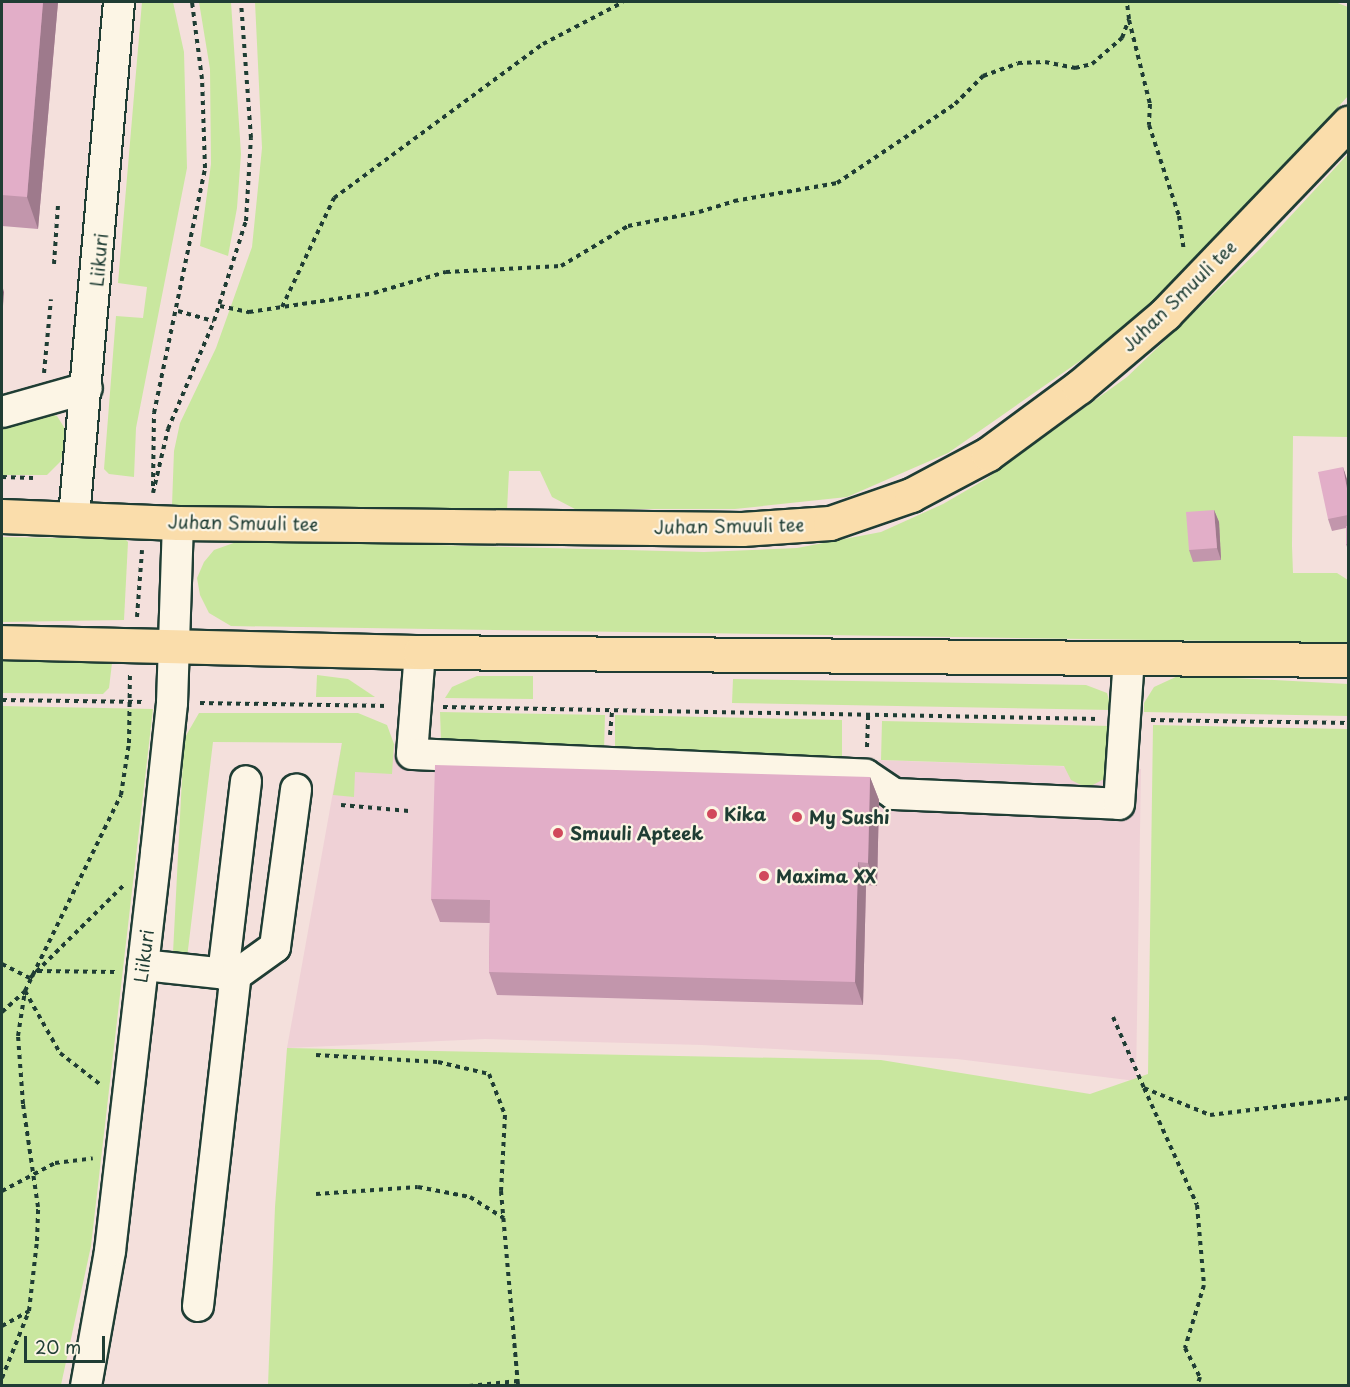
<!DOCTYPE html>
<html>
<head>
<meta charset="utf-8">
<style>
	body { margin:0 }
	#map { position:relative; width:1350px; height:1387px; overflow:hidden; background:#f4e0dc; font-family:"Playpen Sans",sans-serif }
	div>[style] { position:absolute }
	.built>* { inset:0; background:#efd1d6 }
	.green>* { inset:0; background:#c9e79f }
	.path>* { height:4px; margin-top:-2px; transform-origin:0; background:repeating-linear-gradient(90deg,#1f3d34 0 4.5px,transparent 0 9px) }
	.roads { filter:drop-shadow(2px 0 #1f3d34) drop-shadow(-2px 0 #1f3d34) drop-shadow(0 2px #1f3d34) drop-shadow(0 -2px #1f3d34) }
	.minor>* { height:30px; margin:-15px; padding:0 15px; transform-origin:15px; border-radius:15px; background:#fcf5e5 }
	.major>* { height:33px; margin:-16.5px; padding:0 16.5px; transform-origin:16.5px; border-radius:16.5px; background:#faddab }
	.wall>* { inset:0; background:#c296ac }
	.shaded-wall>* { inset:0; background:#9e7a8c }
	.building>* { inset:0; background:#e2aec8 }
	.dots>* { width:16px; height:16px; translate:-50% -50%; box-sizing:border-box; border:3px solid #fcf5e5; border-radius:50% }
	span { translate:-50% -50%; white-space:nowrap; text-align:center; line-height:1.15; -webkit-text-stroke:4.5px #fcf5e5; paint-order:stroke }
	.street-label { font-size:18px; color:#1f3d34 }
	.poi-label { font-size:18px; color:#1f3d34; font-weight:700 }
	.left { translate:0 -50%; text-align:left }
	.frame { position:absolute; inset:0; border:3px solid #1f3d34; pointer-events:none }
	.scale { position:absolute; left:24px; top:1336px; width:81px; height:27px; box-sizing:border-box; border:3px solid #1f3d34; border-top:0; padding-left:8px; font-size:18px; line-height:21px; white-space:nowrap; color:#1f3d34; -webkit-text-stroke:4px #fcf5e5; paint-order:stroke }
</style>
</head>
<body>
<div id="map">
	<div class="built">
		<i style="clip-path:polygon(342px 742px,1141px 769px,1136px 1081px,957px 1059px,702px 1045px,485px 1039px,287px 1048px)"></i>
	</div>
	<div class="green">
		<i style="clip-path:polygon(142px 2px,173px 2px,184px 52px,187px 168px,136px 428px,134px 477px,109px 474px,104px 469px,116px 316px,143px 318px,147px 287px,118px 283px)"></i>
		<i style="clip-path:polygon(199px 2px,231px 2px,241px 154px,237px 208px,228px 256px,200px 246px,211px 164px,210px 69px)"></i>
		<i style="clip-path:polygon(255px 2px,1335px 2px,1348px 7px,1348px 96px,1193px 269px,1113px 338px,948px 453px,847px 497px,735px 509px,575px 509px,552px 497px,540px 471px,509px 471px,507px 510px,172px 505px,174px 451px,180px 423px,216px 348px,252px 247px,262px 148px)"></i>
		<i style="clip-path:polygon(1348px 154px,1348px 437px,1293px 436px,1292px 546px,1293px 573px,1337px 573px,1348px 580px,1348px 643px,231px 626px,209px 613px,200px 595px,197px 578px,204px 562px,214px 550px,242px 540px,704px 552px,797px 548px,881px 532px,943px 504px,986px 479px,1127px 377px,1260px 249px)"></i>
		<i style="clip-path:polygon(48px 413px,57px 416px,67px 432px,61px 461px,47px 475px,2px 475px,2px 420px)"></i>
		<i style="clip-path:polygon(2px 537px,125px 539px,128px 542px,124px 620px,2px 622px)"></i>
		<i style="clip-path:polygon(2px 659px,103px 660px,112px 663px,109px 688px,103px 694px,2px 693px)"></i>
		<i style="clip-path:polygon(317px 675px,348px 679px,375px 697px,316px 697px)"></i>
		<i style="clip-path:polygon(1180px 675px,1348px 684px,1348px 716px,1144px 712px,1144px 703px,1154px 687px)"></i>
		<i style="clip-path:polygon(477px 676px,533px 676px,533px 699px,445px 698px,452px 687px)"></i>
		<i style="clip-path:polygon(733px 679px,1086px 685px,1107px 693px,1112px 710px,732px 703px)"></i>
		<i style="clip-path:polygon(2px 706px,153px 709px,91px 1246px,61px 1385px,2px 1385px)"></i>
		<i style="clip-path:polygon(440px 712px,605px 715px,604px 751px,441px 741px)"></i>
		<i style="clip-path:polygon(199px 713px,358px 713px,387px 725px,394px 744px,392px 774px,355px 772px,354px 797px,333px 795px,342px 743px,213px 742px,187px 958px,173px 953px,184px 739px)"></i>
		<i style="clip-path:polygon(615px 715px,842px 720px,842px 758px,615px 751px)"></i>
		<i style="clip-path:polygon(882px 721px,1112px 726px,1106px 778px,1087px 788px,1071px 780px,1064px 766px,881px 760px)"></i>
		<i style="clip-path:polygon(1153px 725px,1348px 729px,1348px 1385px,268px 1385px,275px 1207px,287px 1048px,881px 1060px,1090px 1094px,1148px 1074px)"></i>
	</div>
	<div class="path">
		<i style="left:1129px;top:20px;width:87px;rotate:76deg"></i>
		<i style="left:1150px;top:104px;width:21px;rotate:93deg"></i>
		<i style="left:1149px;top:125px;width:96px;rotate:71.8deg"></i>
		<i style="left:1179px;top:216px;width:34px;rotate:82deg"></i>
		<i style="left:54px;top:264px;width:59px;rotate:-86.1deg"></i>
		<i style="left:220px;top:306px;width:30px;rotate:12deg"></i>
		<i style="left:249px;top:312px;width:126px;rotate:-8.6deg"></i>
		<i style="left:374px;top:293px;width:75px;rotate:-16.3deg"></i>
		<i style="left:446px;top:272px;width:115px;rotate:-3deg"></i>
		<i style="left:561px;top:266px;width:78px;rotate:-30.8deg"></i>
		<i style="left:628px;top:226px;width:72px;rotate:-11.2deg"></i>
		<i style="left:699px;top:212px;width:37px;rotate:-17deg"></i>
		<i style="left:734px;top:201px;width:105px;rotate:-9.9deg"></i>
		<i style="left:837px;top:183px;width:142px;rotate:-33.8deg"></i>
		<i style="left:955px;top:104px;width:40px;rotate:-45deg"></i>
		<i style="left:983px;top:76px;width:37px;rotate:-20deg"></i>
		<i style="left:1018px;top:63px;width:27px;rotate:-2deg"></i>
		<i style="left:1045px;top:62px;width:31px;rotate:11deg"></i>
		<i style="left:1075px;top:68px;width:17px;rotate:-13deg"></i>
		<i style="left:1092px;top:64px;width:40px;rotate:-41deg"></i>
		<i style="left:1122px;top:38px;width:20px;rotate:-70deg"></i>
		<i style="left:1129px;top:19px;width:17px;rotate:-97deg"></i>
		<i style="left:282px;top:307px;width:121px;rotate:-64.5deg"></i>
		<i style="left:334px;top:198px;width:260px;rotate:-36.4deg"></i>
		<i style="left:543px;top:44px;width:90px;rotate:-27.7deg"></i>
		<i style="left:178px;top:311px;width:37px;rotate:16deg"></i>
		<i style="left:44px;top:373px;width:74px;rotate:-84.6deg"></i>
		<i style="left:2px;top:477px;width:31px;rotate:2deg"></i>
		<i style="left:153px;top:486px;width:73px;rotate:-89.2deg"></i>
		<i style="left:154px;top:413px;width:250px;rotate:-78.2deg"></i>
		<i style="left:205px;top:168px;width:89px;rotate:-91.9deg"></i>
		<i style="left:202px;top:79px;width:78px;rotate:-97.4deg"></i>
		<i style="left:153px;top:493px;width:66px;rotate:-76.8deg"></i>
		<i style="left:168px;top:429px;width:117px;rotate:-66.9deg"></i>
		<i style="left:214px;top:321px;width:105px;rotate:-72.3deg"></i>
		<i style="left:246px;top:221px;width:83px;rotate:-86.6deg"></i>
		<i style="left:251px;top:138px;width:136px;rotate:-94.2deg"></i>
		<i style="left:137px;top:617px;width:67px;rotate:-85.7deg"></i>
		<i style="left:2px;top:700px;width:143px;rotate:0.8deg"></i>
		<i style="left:200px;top:703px;width:188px;rotate:0.9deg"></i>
		<i style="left:443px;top:707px;width:656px;rotate:1.05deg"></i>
		<i style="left:1151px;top:720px;width:197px;rotate:0.9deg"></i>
		<i style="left:610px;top:735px;width:25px;rotate:-85deg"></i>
		<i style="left:867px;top:747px;width:33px;rotate:-88deg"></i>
		<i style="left:341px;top:805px;width:68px;rotate:5deg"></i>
		<i style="left:2px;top:964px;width:31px;rotate:27deg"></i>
		<i style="left:30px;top:978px;width:132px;rotate:-44.7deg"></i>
		<i style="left:38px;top:971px;width:77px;rotate:0.7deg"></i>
		<i style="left:2px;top:1012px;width:31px;rotate:-42deg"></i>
		<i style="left:25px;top:991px;width:71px;rotate:60.6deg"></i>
		<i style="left:60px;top:1053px;width:52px;rotate:38deg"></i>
		<i style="left:1113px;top:1017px;width:77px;rotate:66.4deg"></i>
		<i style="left:1144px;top:1088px;width:71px;rotate:22.2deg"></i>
		<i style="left:1210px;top:1115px;width:139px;rotate:-7deg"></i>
		<i style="left:316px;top:1055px;width:122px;rotate:3.3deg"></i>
		<i style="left:438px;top:1062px;width:52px;rotate:13.2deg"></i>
		<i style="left:489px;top:1074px;width:44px;rotate:68.7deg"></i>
		<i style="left:505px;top:1115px;width:76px;rotate:93deg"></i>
		<i style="left:501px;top:1191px;width:196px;rotate:85deg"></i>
		<i style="left:1144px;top:1088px;width:128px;rotate:65.6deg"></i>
		<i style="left:1197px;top:1205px;width:80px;rotate:85deg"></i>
		<i style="left:1204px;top:1285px;width:66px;rotate:106.8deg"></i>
		<i style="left:1185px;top:1348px;width:33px;rotate:63deg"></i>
		<i style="left:1200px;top:1377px;width:9px;rotate:108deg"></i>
		<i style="left:2px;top:1191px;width:60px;rotate:-27.8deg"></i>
		<i style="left:55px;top:1163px;width:38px;rotate:-7deg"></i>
		<i style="left:316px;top:1194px;width:102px;rotate:-3.9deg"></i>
		<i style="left:418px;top:1187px;width:53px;rotate:10.9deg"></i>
		<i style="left:470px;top:1197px;width:40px;rotate:32deg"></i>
		<i style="left:2px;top:1326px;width:31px;rotate:-29deg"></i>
		<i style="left:2px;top:1378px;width:72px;rotate:-68.1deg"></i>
		<i style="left:29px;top:1311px;width:70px;rotate:-83.5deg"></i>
		<i style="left:37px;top:1241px;width:34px;rotate:-88deg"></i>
		<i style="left:38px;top:1207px;width:104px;rotate:-98.3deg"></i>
		<i style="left:23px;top:1104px;width:68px;rotate:-94.2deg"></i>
		<i style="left:18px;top:1036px;width:46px;rotate:-81.2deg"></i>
		<i style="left:25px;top:991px;width:218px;rotate:-63.9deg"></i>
		<i style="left:121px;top:795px;width:53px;rotate:-81.3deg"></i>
		<i style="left:129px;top:743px;width:68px;rotate:-89.2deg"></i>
		<i style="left:469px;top:1386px;width:49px;rotate:-5.8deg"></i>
	</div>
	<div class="roads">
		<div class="minor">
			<i style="left:2px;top:412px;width:88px;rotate:-15.8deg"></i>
			<i style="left:74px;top:517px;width:517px;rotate:-85.01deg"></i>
			<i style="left:420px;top:652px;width:102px;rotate:94.5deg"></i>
			<i style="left:412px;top:754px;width:454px;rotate:2.6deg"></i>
			<i style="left:866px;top:775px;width:34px;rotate:34deg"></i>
			<i style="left:894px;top:794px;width:225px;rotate:2.5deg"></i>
			<i style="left:1119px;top:804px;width:145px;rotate:-86.1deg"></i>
			<i style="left:143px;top:965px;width:94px;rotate:6.1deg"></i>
			<i style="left:223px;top:974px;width:194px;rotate:-83.2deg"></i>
			<i style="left:198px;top:1306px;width:333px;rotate:-83.5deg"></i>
			<i style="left:236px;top:975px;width:48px;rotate:-35.7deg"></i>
			<i style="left:275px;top:947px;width:159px;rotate:-82.4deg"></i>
			<i style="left:86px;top:1386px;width:137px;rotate:-79.9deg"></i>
			<i style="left:110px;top:1251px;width:401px;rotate:-83.4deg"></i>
			<i style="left:156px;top:853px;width:151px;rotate:-83.9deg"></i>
			<i style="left:172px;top:703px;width:180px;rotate:-88.1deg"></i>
		</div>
		<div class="major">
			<i style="left:2px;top:516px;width:176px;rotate:2.3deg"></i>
			<i style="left:178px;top:523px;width:564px;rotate:0.61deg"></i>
			<i style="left:742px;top:529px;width:88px;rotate:-3.9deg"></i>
			<i style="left:830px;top:523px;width:86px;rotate:-19.1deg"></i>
			<i style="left:911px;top:495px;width:87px;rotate:-28deg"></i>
			<i style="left:988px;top:454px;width:113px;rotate:-36.4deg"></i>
			<i style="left:1079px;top:387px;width:113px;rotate:-40.3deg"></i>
			<i style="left:1165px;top:314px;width:265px;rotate:-46.2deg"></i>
			<i style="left:2px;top:642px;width:418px;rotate:1.4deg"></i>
			<i style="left:420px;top:652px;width:928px;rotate:0.49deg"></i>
		</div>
	</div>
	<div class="wall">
		<i style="clip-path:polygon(2px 2px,58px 2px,38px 229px,2px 226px)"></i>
		<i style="clip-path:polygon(1343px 467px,1348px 485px,1348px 550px,1346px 544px,1346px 528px,1332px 531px,1328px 519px)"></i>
		<i style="clip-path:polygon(1214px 510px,1219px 522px,1221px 560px,1193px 562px,1189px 550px)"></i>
		<i style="clip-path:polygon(870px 777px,879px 800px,877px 886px,866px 885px,863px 1005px,497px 995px,489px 972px,490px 923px,440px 922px,431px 899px)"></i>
	</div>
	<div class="shaded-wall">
		<i style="clip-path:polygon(43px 2px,58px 2px,38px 229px,27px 197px)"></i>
		<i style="clip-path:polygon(2px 285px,4px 292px,2px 320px)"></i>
		<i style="clip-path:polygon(1343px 467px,1347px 479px,1348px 485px,1348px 494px)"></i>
		<i style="clip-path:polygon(1214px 510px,1219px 522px,1221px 560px,1217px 548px)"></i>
		<i style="clip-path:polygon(870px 777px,879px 800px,877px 886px,868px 863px)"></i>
		<i style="clip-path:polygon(858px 862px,866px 885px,863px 1005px,855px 982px)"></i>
	</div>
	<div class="building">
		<i style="clip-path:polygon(2px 2px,43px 2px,27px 197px,2px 195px)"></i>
		<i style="clip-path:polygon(1343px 467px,1348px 494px,1348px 515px,1328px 519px,1318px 472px)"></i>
		<i style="clip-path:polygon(1214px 510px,1217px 548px,1189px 550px,1186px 512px)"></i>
		<i style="clip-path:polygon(1346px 526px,1348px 526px,1348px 544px,1346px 544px)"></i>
		<i style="clip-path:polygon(435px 765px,870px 777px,868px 863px,858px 862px,855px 982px,489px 972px,490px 900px,431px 899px)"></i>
	</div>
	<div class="dots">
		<i style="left:712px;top:814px;background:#d1495b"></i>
		<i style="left:797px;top:817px;background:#d1495b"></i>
		<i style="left:558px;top:833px;background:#d1495b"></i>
		<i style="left:764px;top:876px;background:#d1495b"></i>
	</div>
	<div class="street-label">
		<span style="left:99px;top:260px;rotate:-85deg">Liikuri</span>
		<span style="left:1179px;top:296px;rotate:-44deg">Juhan Smuuli tee</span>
		<span style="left:243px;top:523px;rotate:1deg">Juhan Smuuli tee</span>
		<span style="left:729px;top:526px;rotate:-1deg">Juhan Smuuli tee</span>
		<span style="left:144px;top:956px;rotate:-83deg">Liikuri</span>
	</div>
	<div class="poi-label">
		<span class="left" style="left:724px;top:814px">Kika</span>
		<span class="left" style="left:809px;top:817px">My Sushi</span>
		<span class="left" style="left:570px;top:833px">Smuuli Apteek</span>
		<span class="left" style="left:776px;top:876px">Maxima XX</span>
	</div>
	<div class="frame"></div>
	<div class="scale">20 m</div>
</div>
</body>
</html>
